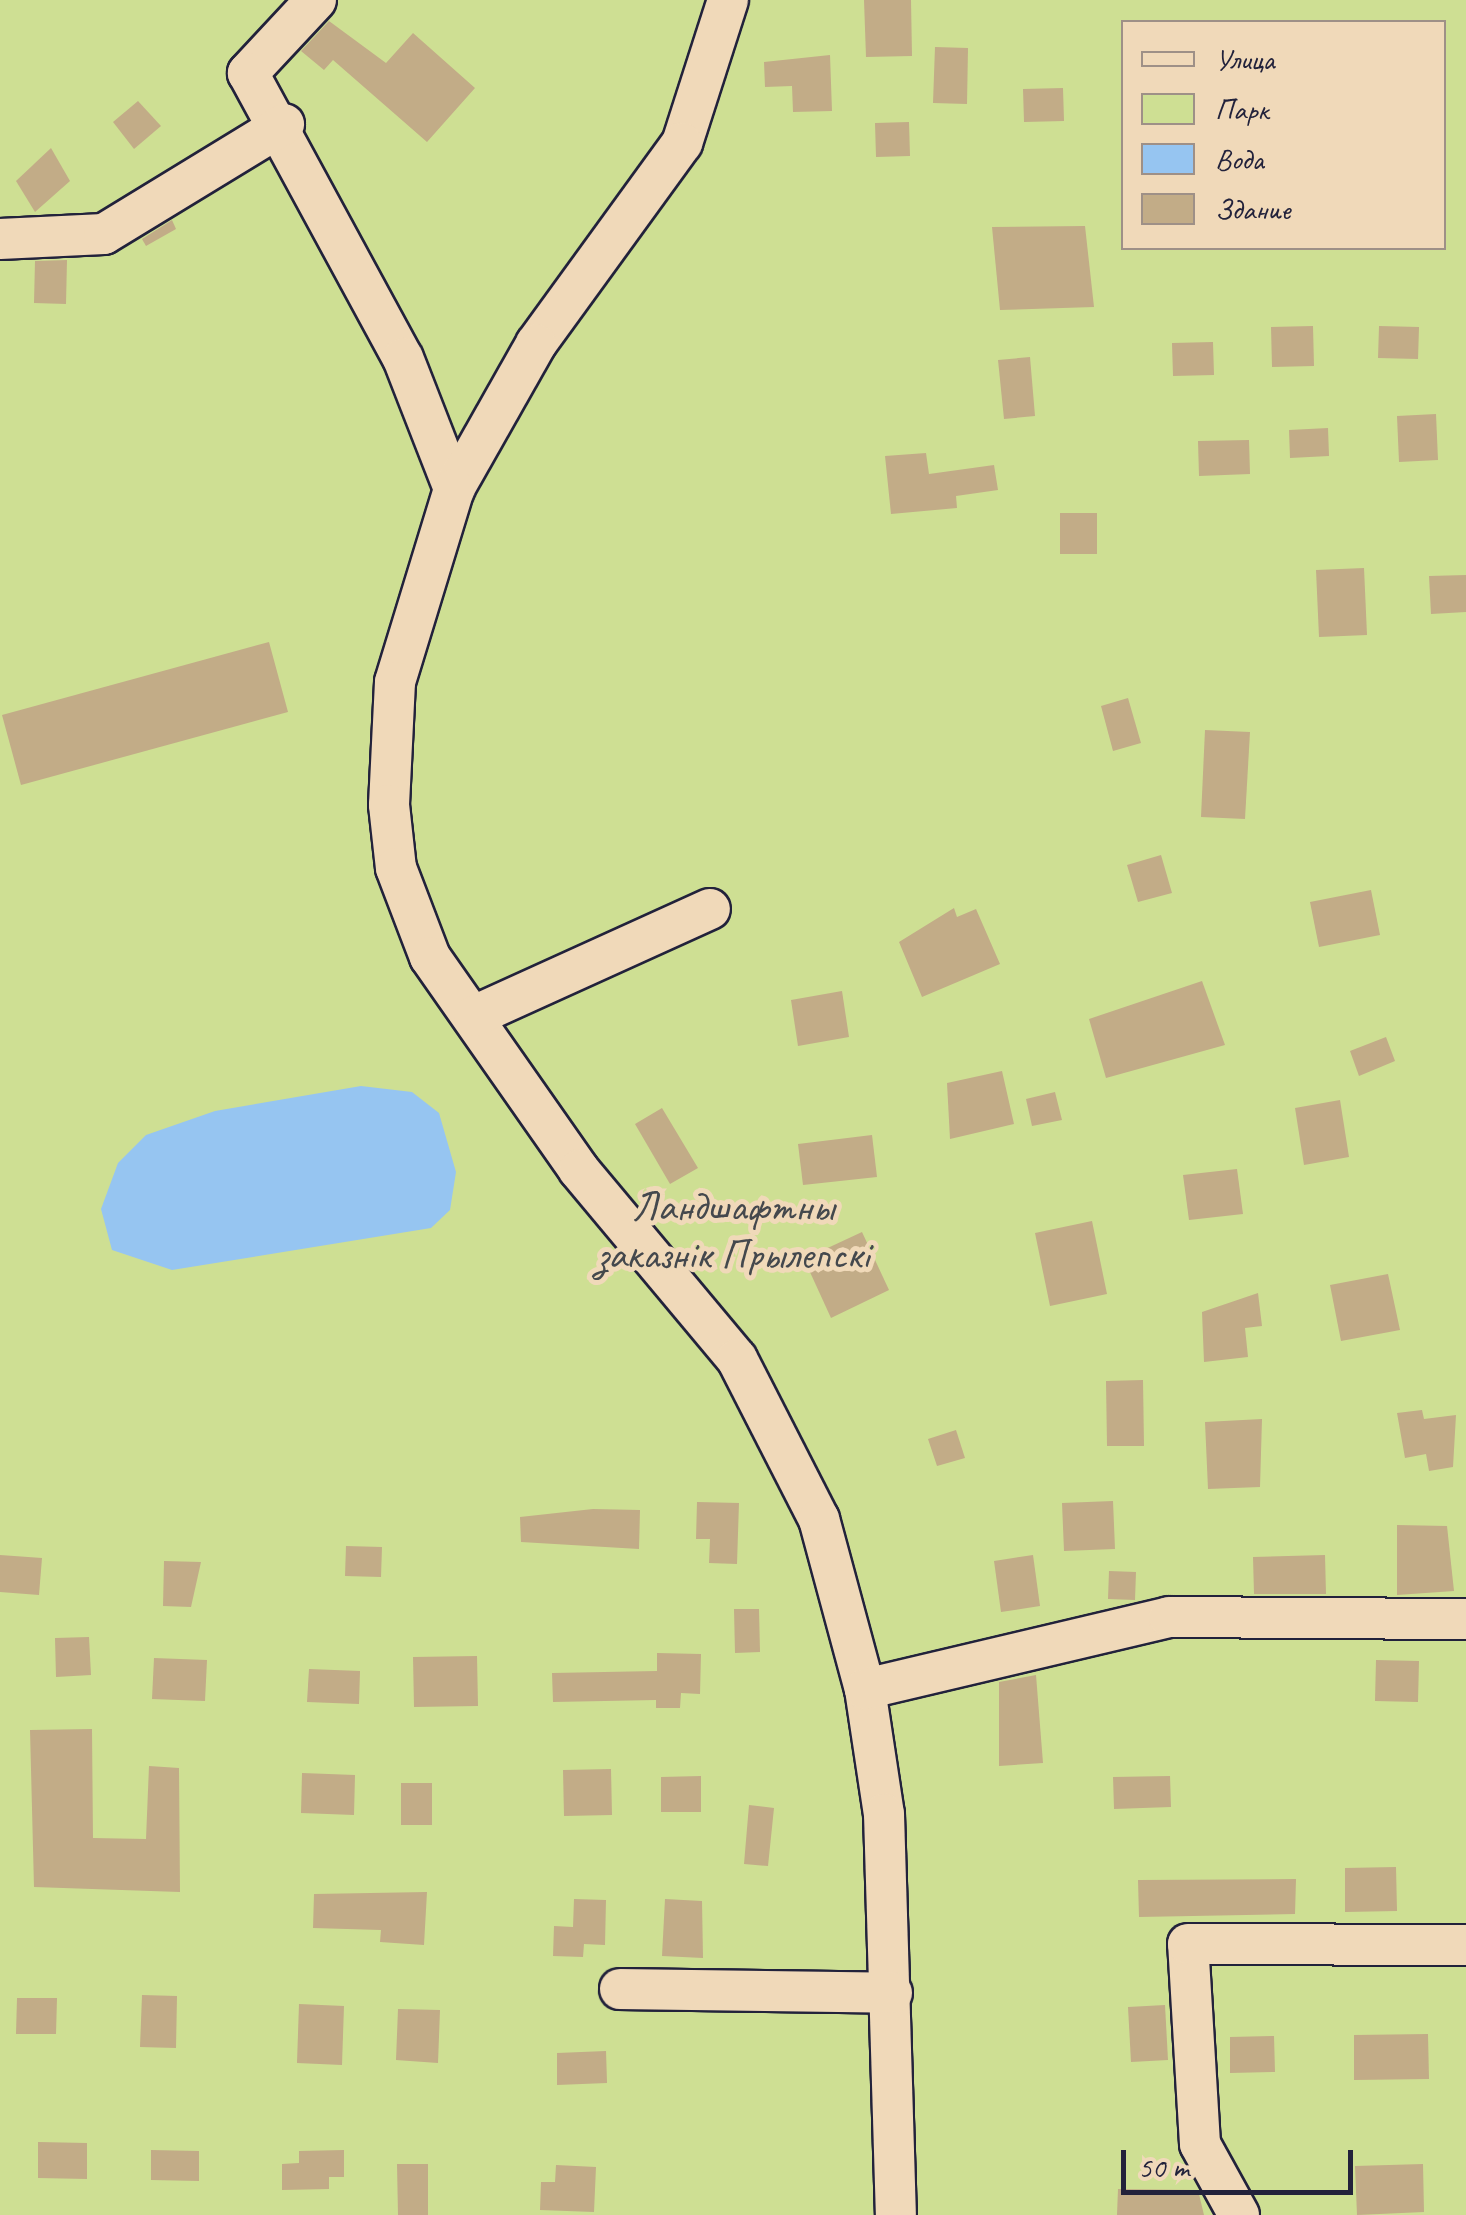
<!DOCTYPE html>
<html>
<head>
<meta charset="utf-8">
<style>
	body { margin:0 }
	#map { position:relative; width:1466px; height:2215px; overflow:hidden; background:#ecd3ae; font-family:Caveat,sans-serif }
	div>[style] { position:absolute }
	.green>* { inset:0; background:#cedf93 }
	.water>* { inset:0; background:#96c5f1 }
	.building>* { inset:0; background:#c2ac87 }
	.roads { filter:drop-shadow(2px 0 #22223b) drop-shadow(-2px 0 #22223b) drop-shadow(0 2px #22223b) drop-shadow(0 -2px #22223b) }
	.minor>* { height:40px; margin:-20px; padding:0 20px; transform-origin:20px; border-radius:20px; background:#f0d9b9 }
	span { translate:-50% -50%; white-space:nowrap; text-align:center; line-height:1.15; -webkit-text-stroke:10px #f0d9b9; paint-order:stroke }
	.park-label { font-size:42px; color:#44484d }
	.legend { position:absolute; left:1121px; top:20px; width:325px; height:230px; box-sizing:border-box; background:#f0d9b9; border:2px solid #9e9087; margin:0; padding:12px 18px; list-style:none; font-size:30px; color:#22223b }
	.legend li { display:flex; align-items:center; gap:20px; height:50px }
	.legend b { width:50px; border:2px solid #9e9087 }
	.scale { position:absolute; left:1121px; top:2150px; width:232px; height:45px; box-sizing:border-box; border:5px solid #22223b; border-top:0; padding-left:12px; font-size:30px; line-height:35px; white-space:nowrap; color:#22223b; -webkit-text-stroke:8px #f0d9b9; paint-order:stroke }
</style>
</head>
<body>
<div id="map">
	<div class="green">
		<i style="clip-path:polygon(evenodd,0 0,1466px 0,1466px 2215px,0 2215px,0 0,1124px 22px,1444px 22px,1444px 248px,1124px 248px,1124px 22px)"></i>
	</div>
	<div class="water">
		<i style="clip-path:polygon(361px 1086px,412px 1092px,439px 1113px,456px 1172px,450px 1210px,431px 1228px,172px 1270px,112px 1250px,101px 1209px,118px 1163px,146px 1135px,215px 1111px)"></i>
	</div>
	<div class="building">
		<i style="clip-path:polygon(864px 0,911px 0,912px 56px,866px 57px)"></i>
		<i style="clip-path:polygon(329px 21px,386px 63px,413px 33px,475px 88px,427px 142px,333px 60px,324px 70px,301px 51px)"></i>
		<i style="clip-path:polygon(935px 47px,968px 48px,967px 104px,933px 103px)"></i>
		<i style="clip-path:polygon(830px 55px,832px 111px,793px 112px,792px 86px,765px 87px,764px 62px)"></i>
		<i style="clip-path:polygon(1063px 88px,1064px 121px,1024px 122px,1023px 89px)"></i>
		<i style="clip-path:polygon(138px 101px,161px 126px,134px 149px,113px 122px)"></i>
		<i style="clip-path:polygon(909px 122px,910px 156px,876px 157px,875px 123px)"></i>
		<i style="clip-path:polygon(51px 148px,70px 181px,35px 212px,16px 181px)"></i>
		<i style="clip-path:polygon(172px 220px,176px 229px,146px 246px,142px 239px)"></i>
		<i style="clip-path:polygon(1085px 226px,1094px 307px,1000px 310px,992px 227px)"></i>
		<i style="clip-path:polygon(67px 260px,66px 304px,34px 303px,35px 261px)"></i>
		<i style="clip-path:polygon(1313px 326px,1314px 366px,1272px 367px,1271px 327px)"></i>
		<i style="clip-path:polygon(1379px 326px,1419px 327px,1418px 359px,1378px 358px)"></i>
		<i style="clip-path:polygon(1213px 342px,1214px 375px,1173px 376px,1172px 343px)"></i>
		<i style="clip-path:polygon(1030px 357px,1035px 416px,1004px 419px,998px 360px)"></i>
		<i style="clip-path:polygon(1436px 414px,1438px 460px,1399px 462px,1397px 416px)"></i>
		<i style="clip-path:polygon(1328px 428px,1329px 456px,1290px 458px,1289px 430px)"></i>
		<i style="clip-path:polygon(1249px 440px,1250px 474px,1199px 476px,1198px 441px)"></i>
		<i style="clip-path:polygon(926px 453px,929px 474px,994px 465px,998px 490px,956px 496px,957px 508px,891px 514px,885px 456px)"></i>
		<i style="clip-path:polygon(1060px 513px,1097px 513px,1097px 554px,1060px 554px)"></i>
		<i style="clip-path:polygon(1364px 568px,1367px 635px,1319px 637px,1316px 570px)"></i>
		<i style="clip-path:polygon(1466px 575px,1466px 612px,1431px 614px,1429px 576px)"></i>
		<i style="clip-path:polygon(269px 642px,288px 712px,21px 785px,2px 715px)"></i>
		<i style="clip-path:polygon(1128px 698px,1141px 743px,1113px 751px,1101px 706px)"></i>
		<i style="clip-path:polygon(1205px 730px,1250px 732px,1245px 819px,1201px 817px)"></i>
		<i style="clip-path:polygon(1161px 855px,1172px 893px,1138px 902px,1127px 865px)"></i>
		<i style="clip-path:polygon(1371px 890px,1380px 935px,1319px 947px,1310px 902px)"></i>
		<i style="clip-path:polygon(954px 908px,957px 917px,976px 909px,1000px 964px,922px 997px,899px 942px)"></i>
		<i style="clip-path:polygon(1202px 981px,1225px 1045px,1106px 1078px,1089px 1019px)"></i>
		<i style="clip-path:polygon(842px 991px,849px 1037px,798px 1046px,791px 1000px)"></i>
		<i style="clip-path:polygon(1386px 1037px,1395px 1061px,1359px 1076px,1350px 1051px)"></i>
		<i style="clip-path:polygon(1002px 1071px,1014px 1124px,950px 1139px,947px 1083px)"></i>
		<i style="clip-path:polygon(1055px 1092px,1062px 1120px,1032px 1126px,1026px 1099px)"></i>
		<i style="clip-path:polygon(1340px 1100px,1349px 1157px,1304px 1165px,1295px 1108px)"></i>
		<i style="clip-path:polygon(662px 1108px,698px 1168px,670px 1184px,635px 1124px)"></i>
		<i style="clip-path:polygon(872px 1135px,877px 1177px,803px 1185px,798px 1144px)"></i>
		<i style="clip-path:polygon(1237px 1169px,1243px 1214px,1189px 1220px,1183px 1175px)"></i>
		<i style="clip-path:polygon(1092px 1221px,1107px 1294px,1050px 1306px,1035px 1233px)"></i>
		<i style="clip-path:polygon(862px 1232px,889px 1290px,831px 1318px,804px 1259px)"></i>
		<i style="clip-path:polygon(1388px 1274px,1400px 1330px,1341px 1341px,1330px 1285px)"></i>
		<i style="clip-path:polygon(1258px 1293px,1262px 1326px,1245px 1328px,1248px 1357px,1204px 1362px,1202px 1312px)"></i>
		<i style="clip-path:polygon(1143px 1380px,1144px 1446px,1107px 1446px,1106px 1381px)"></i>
		<i style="clip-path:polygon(1422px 1410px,1424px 1419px,1456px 1415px,1453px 1467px,1429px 1471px,1426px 1454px,1405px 1458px,1397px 1413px)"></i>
		<i style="clip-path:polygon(1262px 1419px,1260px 1487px,1208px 1489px,1205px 1422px)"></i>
		<i style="clip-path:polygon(956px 1430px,965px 1458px,937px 1466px,928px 1439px)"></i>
		<i style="clip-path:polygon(1113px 1501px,1115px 1549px,1064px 1551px,1062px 1503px)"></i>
		<i style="clip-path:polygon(697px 1502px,739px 1503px,737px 1564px,709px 1563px,710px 1539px,696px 1539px)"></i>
		<i style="clip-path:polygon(593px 1509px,640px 1510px,639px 1549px,521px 1542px,520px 1517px)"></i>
		<i style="clip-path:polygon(1397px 1525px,1447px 1526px,1454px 1591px,1397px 1595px)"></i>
		<i style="clip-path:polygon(346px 1546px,382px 1547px,381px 1577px,345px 1576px)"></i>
		<i style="clip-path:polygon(0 1555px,42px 1558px,39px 1595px,0 1592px)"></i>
		<i style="clip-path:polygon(1033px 1555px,1040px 1606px,1001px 1612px,994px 1561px)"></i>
		<i style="clip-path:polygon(1325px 1555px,1326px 1594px,1254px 1594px,1253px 1557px)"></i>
		<i style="clip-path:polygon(164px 1561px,201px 1562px,191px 1607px,163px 1606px)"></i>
		<i style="clip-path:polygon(1109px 1571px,1136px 1572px,1135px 1600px,1108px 1599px)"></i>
		<i style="clip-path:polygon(734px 1609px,759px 1609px,760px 1652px,735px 1653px)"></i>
		<i style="clip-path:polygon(89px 1637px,91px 1675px,56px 1677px,55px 1638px)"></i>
		<i style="clip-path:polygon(657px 1653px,701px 1654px,700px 1694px,681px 1693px,680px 1708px,656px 1708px,656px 1700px,553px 1702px,552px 1673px,657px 1671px)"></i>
		<i style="clip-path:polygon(477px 1656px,478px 1706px,414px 1707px,413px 1657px)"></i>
		<i style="clip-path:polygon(154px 1658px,207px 1660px,205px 1701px,152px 1699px)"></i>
		<i style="clip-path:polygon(1376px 1660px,1419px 1661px,1418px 1702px,1375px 1701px)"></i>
		<i style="clip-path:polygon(309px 1669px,360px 1671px,359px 1704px,307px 1702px)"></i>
		<i style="clip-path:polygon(1036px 1675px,1043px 1763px,999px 1766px,999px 1682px)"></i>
		<i style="clip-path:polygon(92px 1729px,93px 1838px,146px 1839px,149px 1766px,179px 1768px,180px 1892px,34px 1887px,30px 1730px)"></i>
		<i style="clip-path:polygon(611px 1769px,612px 1815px,564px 1816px,563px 1770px)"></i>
		<i style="clip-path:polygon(302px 1773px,355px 1775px,354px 1815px,301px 1813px)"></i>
		<i style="clip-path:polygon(701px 1776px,701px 1812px,661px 1812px,661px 1777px)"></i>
		<i style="clip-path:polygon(1170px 1776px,1171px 1807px,1114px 1809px,1113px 1777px)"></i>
		<i style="clip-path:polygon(401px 1783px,432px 1783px,432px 1825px,401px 1825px)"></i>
		<i style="clip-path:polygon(749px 1805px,774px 1808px,768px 1866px,744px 1864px)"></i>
		<i style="clip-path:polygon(1396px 1867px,1397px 1911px,1345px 1912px,1345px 1868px)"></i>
		<i style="clip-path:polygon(1296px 1879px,1295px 1914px,1139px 1917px,1138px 1880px)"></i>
		<i style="clip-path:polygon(427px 1892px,424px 1945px,380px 1942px,381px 1930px,313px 1928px,314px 1894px)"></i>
		<i style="clip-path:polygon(574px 1899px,606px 1900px,605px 1945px,584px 1944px,583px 1957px,553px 1956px,554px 1926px,573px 1927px)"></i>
		<i style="clip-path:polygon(665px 1899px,702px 1901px,703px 1958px,662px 1956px)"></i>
		<i style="clip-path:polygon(142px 1995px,177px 1996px,176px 2048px,140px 2047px)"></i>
		<i style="clip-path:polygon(17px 1998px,57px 1998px,56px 2034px,16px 2034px)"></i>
		<i style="clip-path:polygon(299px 2004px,344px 2006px,342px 2065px,297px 2063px)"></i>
		<i style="clip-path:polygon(1165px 2005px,1168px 2060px,1131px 2062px,1128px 2007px)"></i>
		<i style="clip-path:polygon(398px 2009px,440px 2010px,438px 2063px,396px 2060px)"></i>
		<i style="clip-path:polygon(1428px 2034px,1429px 2079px,1354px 2080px,1354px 2035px)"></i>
		<i style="clip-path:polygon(1274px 2036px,1275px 2072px,1230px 2073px,1230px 2037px)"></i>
		<i style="clip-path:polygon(606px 2051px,607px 2083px,557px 2085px,557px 2053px)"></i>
		<i style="clip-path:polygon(38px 2142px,87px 2143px,87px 2179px,38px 2178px)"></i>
		<i style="clip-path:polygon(151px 2150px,199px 2151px,199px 2181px,151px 2180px)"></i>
		<i style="clip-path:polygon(344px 2150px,344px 2177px,329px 2177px,329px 2189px,282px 2190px,282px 2164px,299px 2163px,299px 2151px)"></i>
		<i style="clip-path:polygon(397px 2164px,428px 2164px,428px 2215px,398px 2215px)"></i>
		<i style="clip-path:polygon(1423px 2164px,1424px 2212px,1357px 2215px,1355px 2166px)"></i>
		<i style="clip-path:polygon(556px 2165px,596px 2167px,594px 2212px,540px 2210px,541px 2182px,555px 2182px)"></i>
		<i style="clip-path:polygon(1118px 2189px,1198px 2190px,1204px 2215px,1117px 2215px)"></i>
	</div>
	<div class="roads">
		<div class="minor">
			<i style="left:316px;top:0;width:100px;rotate:133deg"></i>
			<i style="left:248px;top:73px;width:324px;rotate:61.5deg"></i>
			<i style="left:403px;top:358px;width:141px;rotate:68.7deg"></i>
			<i style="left:728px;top:0;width:150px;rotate:107.8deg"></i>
			<i style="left:682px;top:143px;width:248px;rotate:126deg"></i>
			<i style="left:536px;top:344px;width:167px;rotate:119.5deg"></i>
			<i style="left:454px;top:489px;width:202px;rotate:107deg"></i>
			<i style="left:395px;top:682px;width:123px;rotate:92.8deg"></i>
			<i style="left:389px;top:805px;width:63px;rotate:83.7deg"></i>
			<i style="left:396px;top:868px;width:95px;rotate:69.1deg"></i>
			<i style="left:430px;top:957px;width:260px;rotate:55deg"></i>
			<i style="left:579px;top:1170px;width:246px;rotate:50.1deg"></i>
			<i style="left:737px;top:1359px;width:180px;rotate:62.9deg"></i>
			<i style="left:819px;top:1519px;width:176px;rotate:74.9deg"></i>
			<i style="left:865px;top:1689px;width:126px;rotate:81.4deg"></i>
			<i style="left:884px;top:1814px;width:401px;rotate:88.3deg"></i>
			<i style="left:0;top:239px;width:104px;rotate:-2.8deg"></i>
			<i style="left:104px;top:234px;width:211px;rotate:-31.4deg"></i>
			<i style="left:474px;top:1016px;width:259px;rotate:-24.4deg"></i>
			<i style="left:865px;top:1689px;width:312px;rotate:-13.3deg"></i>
			<i style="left:1169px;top:1617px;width:297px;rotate:0.4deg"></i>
			<i style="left:620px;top:1989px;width:272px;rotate:0.8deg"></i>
			<i style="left:1239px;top:2215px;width:81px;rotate:-118.8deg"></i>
			<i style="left:1200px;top:2144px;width:200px;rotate:-93.4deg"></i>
			<i style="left:1188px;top:1944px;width:278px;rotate:0.2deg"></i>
		</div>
	</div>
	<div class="park-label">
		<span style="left:733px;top:1231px">Ландшафтны<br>заказнік Прылепскі</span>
	</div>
	<ul class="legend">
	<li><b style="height:12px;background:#f0d9b9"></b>Улица</li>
	<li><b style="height:28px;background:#cedf93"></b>Парк</li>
	<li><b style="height:28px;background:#96c5f1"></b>Вода</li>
	<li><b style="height:28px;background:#c2ac87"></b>Здание</li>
	</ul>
	<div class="scale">50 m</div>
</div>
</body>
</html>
